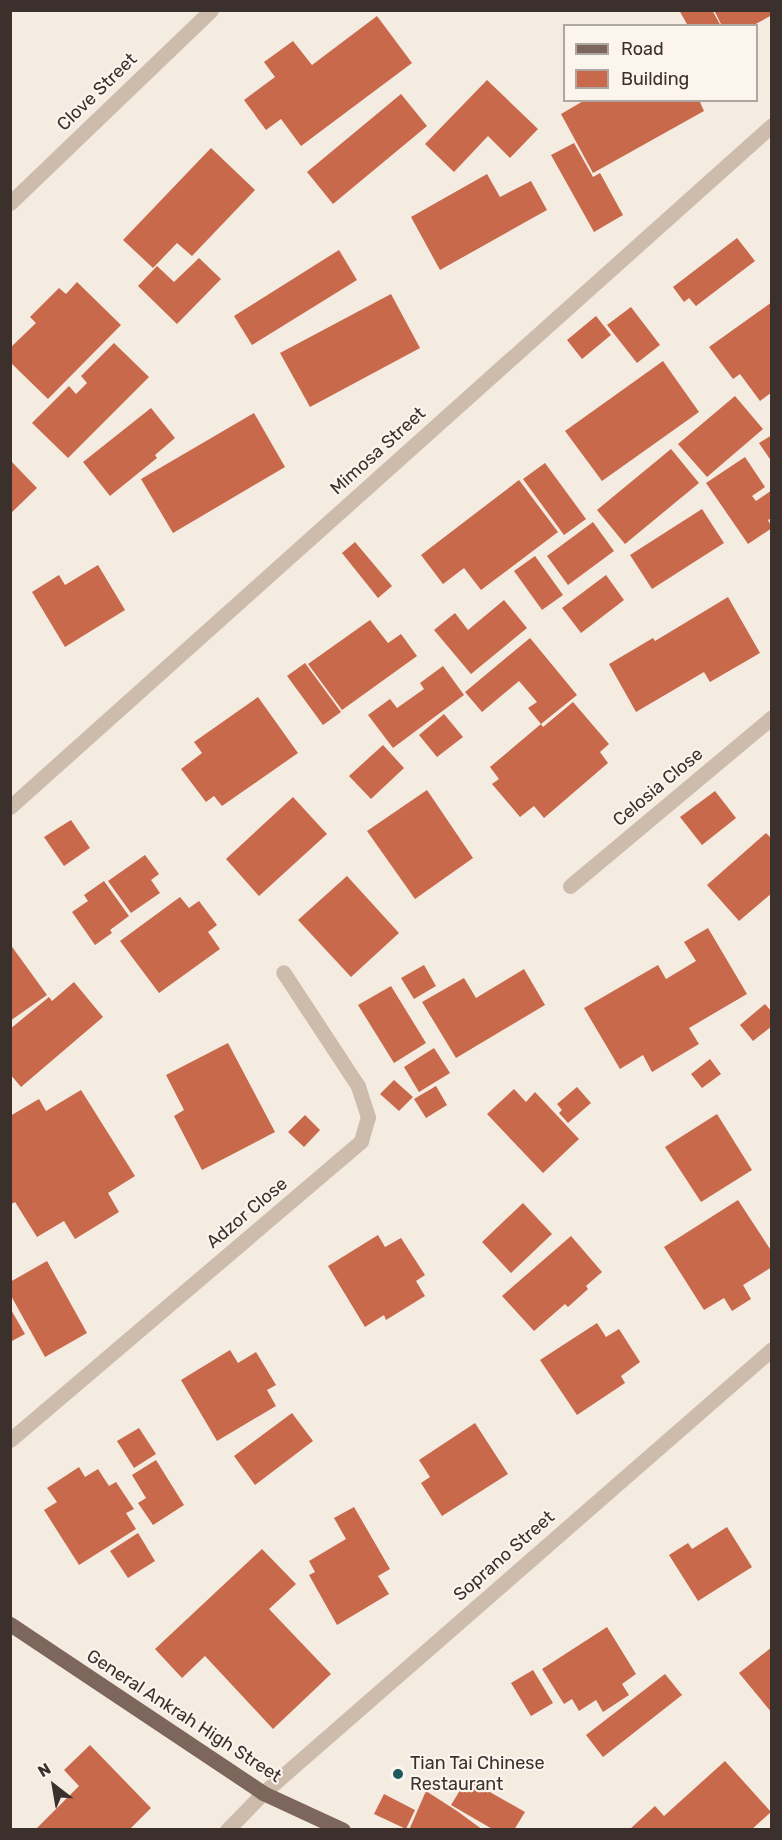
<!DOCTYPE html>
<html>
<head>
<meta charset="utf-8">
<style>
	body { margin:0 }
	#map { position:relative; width:782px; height:1840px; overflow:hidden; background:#f4ebe1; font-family:Rubik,sans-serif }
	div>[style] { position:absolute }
	.building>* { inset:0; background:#c8694b }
	.minor>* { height:15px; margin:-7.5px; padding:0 7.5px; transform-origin:7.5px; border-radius:7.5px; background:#cdbbac }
	.major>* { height:15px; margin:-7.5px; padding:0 7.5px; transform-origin:7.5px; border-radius:7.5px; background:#7d675c }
	.dots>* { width:16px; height:16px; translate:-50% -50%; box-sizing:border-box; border:3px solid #fbf5ee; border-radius:50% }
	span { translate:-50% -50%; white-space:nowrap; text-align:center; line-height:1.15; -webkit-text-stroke:4.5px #fbf5ee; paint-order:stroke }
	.street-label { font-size:18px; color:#3b302b }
	.poi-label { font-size:18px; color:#3b302b }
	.left { translate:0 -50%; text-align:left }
	.frame { position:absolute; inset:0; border:12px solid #3b302b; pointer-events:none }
	.legend { position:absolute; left:563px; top:24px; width:195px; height:78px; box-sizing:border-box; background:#fbf5ee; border:2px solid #aea6a0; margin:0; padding:8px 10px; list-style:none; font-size:18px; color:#3b302b }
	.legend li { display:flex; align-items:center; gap:12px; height:30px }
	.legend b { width:30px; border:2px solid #aea6a0 }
	.north { position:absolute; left:24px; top:1756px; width:60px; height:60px; -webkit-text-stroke:4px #fbf5ee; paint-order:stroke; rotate:329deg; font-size:16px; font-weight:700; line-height:24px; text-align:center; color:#3b302b }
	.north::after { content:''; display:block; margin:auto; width:21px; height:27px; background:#3b302b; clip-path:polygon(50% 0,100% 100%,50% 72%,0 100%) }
</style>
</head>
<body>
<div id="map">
	<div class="building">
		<i style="clip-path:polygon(679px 10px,712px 10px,721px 26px,688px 26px)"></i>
		<i style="clip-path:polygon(714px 10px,772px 10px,772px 15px,752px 26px,722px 26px)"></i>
		<i style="clip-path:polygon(377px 16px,412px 63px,301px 146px,281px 119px,266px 130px,244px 100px,275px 77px,264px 62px,293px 41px,312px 65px)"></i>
		<i style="clip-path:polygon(487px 80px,538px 129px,510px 158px,488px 136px,454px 172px,425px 144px)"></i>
		<i style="clip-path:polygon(401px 94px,427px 126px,333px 204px,307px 172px)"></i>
		<i style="clip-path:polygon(585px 100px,699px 100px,704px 111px,593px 173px,561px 114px)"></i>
		<i style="clip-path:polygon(574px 143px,593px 177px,600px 173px,623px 215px,594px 232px,551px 155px)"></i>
		<i style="clip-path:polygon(211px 148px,255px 190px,192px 256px,177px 243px,153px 268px,123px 240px)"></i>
		<i style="clip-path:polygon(487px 174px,500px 197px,531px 181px,547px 210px,440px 270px,411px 217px)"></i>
		<i style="clip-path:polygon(737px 238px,755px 261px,696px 306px,689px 298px,684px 302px,673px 287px)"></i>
		<i style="clip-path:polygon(339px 250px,357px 280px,252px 345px,234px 316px)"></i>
		<i style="clip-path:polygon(199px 258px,221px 279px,177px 324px,138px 286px,157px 266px,174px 282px)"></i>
		<i style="clip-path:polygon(77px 282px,121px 325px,48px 399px,10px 362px,10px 348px,36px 323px,30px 317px,59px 288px,66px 294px)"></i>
		<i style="clip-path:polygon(391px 294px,420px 348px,310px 407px,280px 353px)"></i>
		<i style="clip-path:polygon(772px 302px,772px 392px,760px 401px,740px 374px,733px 379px,709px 347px)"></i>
		<i style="clip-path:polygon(631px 307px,660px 345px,637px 363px,607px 325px)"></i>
		<i style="clip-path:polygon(596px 316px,611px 335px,582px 359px,567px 340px)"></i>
		<i style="clip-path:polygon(114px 343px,149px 377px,68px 458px,32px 423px,69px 386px,76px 394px,87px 383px,81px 376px)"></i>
		<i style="clip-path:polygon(663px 361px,699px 412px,602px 481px,565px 431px)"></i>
		<i style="clip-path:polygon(735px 396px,763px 429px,707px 477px,678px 444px)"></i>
		<i style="clip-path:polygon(151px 408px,175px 438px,155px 455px,157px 458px,110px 496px,83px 462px)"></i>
		<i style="clip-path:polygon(254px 413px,285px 467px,173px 533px,141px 479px)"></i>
		<i style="clip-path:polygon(772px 435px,772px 462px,759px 443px)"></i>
		<i style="clip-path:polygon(671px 449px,699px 483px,625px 544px,597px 510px)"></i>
		<i style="clip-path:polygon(745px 457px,765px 487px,752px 496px,756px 501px,772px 490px,772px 518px,768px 520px,772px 528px,748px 544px,706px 483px)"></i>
		<i style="clip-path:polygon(10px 460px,37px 488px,10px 514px)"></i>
		<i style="clip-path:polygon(545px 463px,586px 519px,564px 535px,523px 479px)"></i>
		<i style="clip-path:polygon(519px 480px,558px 532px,481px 590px,464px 568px,443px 584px,421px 555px)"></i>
		<i style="clip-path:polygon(702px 509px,724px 543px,652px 589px,630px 555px)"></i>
		<i style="clip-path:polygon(593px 522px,614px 551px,568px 585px,547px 556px)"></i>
		<i style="clip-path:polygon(355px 542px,392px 586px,378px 598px,342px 553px)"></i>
		<i style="clip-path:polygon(535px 556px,563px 595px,542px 610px,514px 571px)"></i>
		<i style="clip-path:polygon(98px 565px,125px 610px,65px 647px,32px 592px,59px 575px,65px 585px)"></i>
		<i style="clip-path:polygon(606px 575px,624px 600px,581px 633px,562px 608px)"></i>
		<i style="clip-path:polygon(728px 597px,760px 653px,710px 682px,704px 672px,636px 712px,609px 664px,653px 638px,655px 641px)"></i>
		<i style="clip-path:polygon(504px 600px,527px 628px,471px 674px,434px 630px,455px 613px,468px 630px)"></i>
		<i style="clip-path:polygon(370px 620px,388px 643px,401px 634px,417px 656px,342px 710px,308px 664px)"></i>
		<i style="clip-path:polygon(530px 638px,577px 695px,541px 724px,528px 708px,537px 702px,519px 681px,482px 712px,465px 692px)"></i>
		<i style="clip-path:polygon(305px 663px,341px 712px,323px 725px,287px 676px)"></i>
		<i style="clip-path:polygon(443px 666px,464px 695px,393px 748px,368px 715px,390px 699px,397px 708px,424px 689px,420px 683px)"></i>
		<i style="clip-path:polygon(258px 697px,298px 753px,222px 806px,214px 796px,206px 802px,181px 769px,202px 753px,194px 742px)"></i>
		<i style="clip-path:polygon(573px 702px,609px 744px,600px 752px,608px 763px,544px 818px,534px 806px,520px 817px,492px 784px,499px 779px,490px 767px,541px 724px,543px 727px)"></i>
		<i style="clip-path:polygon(444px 714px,463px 737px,437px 757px,419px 735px)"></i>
		<i style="clip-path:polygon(383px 745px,404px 768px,371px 799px,349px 776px)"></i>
		<i style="clip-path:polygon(427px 790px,473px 858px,415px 899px,367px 831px)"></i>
		<i style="clip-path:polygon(715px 791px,736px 818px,702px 845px,680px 817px)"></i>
		<i style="clip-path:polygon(293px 797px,327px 834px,259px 896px,226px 859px)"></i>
		<i style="clip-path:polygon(71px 820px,90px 848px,64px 866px,44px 837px)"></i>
		<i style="clip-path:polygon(766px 833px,772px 839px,772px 893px,739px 921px,707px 885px)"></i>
		<i style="clip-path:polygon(145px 855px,159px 874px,151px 880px,160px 893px,131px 913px,108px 881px)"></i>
		<i style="clip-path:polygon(347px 876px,399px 933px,351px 977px,298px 920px)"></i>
		<i style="clip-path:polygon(104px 881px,129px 916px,110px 930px,112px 933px,95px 945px,72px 912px,88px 901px,84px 895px)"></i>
		<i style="clip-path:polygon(180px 897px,189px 908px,199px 901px,217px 925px,208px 932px,220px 949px,159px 993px,120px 941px)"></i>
		<i style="clip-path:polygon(708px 928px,747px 994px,689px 1028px,699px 1044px,652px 1072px,643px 1055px,620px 1069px,584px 1008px,658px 965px,666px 979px,696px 961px,684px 942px)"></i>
		<i style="clip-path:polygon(10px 944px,47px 995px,10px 1021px)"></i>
		<i style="clip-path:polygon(424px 965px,436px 986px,414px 999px,401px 978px)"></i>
		<i style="clip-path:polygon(524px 969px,545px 1005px,456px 1058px,422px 1002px,464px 978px,476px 998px)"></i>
		<i style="clip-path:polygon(74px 982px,103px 1017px,21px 1087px,10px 1074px,10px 1029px,49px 997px,52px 1001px)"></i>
		<i style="clip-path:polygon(391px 986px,426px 1043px,394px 1063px,358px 1005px)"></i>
		<i style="clip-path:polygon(765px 1004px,772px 1012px,772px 1026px,753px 1041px,740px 1025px)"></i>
		<i style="clip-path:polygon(228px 1043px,275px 1132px,202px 1170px,174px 1116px,184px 1110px,166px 1075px)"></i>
		<i style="clip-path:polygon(434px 1048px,450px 1073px,419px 1092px,404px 1067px)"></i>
		<i style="clip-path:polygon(710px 1059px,721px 1074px,702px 1088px,691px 1074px)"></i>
		<i style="clip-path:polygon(394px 1080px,413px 1097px,399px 1111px,380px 1094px)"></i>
		<i style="clip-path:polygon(436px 1086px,447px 1105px,426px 1118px,414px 1099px)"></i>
		<i style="clip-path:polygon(577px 1087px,591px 1103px,568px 1123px,559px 1113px,562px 1110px,557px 1104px)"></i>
		<i style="clip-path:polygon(514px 1089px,526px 1102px,535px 1092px,579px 1139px,543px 1173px,487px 1114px)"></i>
		<i style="clip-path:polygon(81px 1090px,135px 1176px,108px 1193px,119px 1212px,75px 1239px,64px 1221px,37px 1237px,15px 1202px,10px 1205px,10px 1116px,39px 1099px,46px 1111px)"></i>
		<i style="clip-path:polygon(717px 1114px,752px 1170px,701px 1202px,665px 1147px)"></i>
		<i style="clip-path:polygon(305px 1115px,320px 1130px,304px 1147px,288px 1132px)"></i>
		<i style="clip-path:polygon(738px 1200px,772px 1252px,772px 1267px,743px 1285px,751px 1299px,732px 1311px,724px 1298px,704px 1310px,664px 1247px)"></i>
		<i style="clip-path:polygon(523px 1203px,552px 1234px,511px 1273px,482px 1242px)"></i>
		<i style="clip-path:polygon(378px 1235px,385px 1247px,401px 1238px,425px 1275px,416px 1281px,425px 1296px,386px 1320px,384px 1315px,365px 1327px,328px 1266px)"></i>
		<i style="clip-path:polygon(571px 1236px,602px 1272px,586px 1286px,588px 1289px,568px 1307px,565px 1304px,534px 1331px,502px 1296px)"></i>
		<i style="clip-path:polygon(47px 1261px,87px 1333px,45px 1357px,10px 1294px,10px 1282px)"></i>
		<i style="clip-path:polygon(10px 1308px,25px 1334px,10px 1342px)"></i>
		<i style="clip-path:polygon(597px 1323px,606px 1337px,619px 1329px,640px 1362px,621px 1376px,625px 1383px,577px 1415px,540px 1360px)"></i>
		<i style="clip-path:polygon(230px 1350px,238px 1363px,256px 1352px,276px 1385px,267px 1390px,276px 1406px,217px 1441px,181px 1380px)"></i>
		<i style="clip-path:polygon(292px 1413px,313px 1441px,255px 1485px,234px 1456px)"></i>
		<i style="clip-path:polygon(475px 1423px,508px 1474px,442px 1516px,421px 1483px,430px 1477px,419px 1460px)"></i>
		<i style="clip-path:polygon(139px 1428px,156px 1454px,134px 1468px,117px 1441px)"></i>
		<i style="clip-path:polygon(156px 1460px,184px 1505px,153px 1525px,138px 1503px,146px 1498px,132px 1475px)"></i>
		<i style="clip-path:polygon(79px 1467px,85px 1477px,98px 1469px,109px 1486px,116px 1482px,134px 1509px,126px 1513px,136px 1529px,79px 1565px,44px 1510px,57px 1502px,47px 1488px)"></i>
		<i style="clip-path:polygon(354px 1507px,390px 1569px,378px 1576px,389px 1594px,337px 1625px,309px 1575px,315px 1572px,309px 1561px,346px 1539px,334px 1518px)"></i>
		<i style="clip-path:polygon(727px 1527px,752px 1567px,698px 1601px,669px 1555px,688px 1543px,692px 1549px)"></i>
		<i style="clip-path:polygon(138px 1533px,155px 1561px,128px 1578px,110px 1551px)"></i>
		<i style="clip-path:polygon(262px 1549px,296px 1584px,269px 1609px,331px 1674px,273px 1729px,205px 1656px,182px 1678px,155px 1649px)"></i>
		<i style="clip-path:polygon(607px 1627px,636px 1674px,622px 1684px,629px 1695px,603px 1712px,596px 1700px,579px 1711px,572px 1699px,564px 1704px,542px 1669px)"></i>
		<i style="clip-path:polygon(772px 1647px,772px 1713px,739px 1673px)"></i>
		<i style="clip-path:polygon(533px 1670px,553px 1703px,531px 1716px,511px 1683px)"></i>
		<i style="clip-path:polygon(665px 1674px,682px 1695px,603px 1757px,586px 1735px)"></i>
		<i style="clip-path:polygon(90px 1745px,151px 1808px,129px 1830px,35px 1830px,79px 1786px,64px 1770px)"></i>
		<i style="clip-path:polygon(725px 1761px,771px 1812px,751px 1830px,629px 1830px,655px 1806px,664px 1816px)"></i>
		<i style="clip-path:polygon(467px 1779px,525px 1812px,514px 1830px,494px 1830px,451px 1805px)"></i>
		<i style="clip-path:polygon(426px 1791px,457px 1811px,483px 1830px,409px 1830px)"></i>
		<i style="clip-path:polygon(384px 1794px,415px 1810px,406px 1829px,374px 1814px)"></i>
	</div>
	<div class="minor">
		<i style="left:10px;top:203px;width:279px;rotate:-43.8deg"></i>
		<i style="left:10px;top:807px;width:1023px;rotate:-41.83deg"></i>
		<i style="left:570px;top:886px;width:263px;rotate:-39.9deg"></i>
		<i style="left:10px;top:1440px;width:461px;rotate:-40.4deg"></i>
		<i style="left:361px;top:1141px;width:25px;rotate:-74deg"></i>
		<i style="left:368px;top:1117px;width:33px;rotate:-108deg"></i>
		<i style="left:358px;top:1086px;width:136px;rotate:-123.3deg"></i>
		<i style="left:227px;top:1830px;width:52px;rotate:-45.8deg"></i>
		<i style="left:263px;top:1793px;width:675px;rotate:-41.1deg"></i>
	</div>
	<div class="major">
		<i style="left:10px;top:1624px;width:304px;rotate:33.7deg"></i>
		<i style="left:263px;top:1793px;width:88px;rotate:24.8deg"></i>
	</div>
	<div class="dots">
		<i style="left:398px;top:1774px;background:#1f5a5e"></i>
	</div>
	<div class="street-label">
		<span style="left:97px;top:92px;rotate:-44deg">Clove Street</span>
		<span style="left:378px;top:451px;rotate:-42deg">Mimosa Street</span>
		<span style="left:658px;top:787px;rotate:-40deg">Celosia Close</span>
		<span style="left:247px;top:1213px;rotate:-40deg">Adzor Close</span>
		<span style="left:504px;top:1556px;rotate:-41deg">Soprano Street</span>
		<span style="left:184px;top:1716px;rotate:33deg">General Ankrah High Street</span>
	</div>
	<div class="poi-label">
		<span class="left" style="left:410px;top:1774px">Tian Tai Chinese<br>Restaurant</span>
	</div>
	<div class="frame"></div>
	<ul class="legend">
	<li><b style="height:8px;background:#7d675c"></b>Road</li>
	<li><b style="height:16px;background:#c8694b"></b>Building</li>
	</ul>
	<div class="north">N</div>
</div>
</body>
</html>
